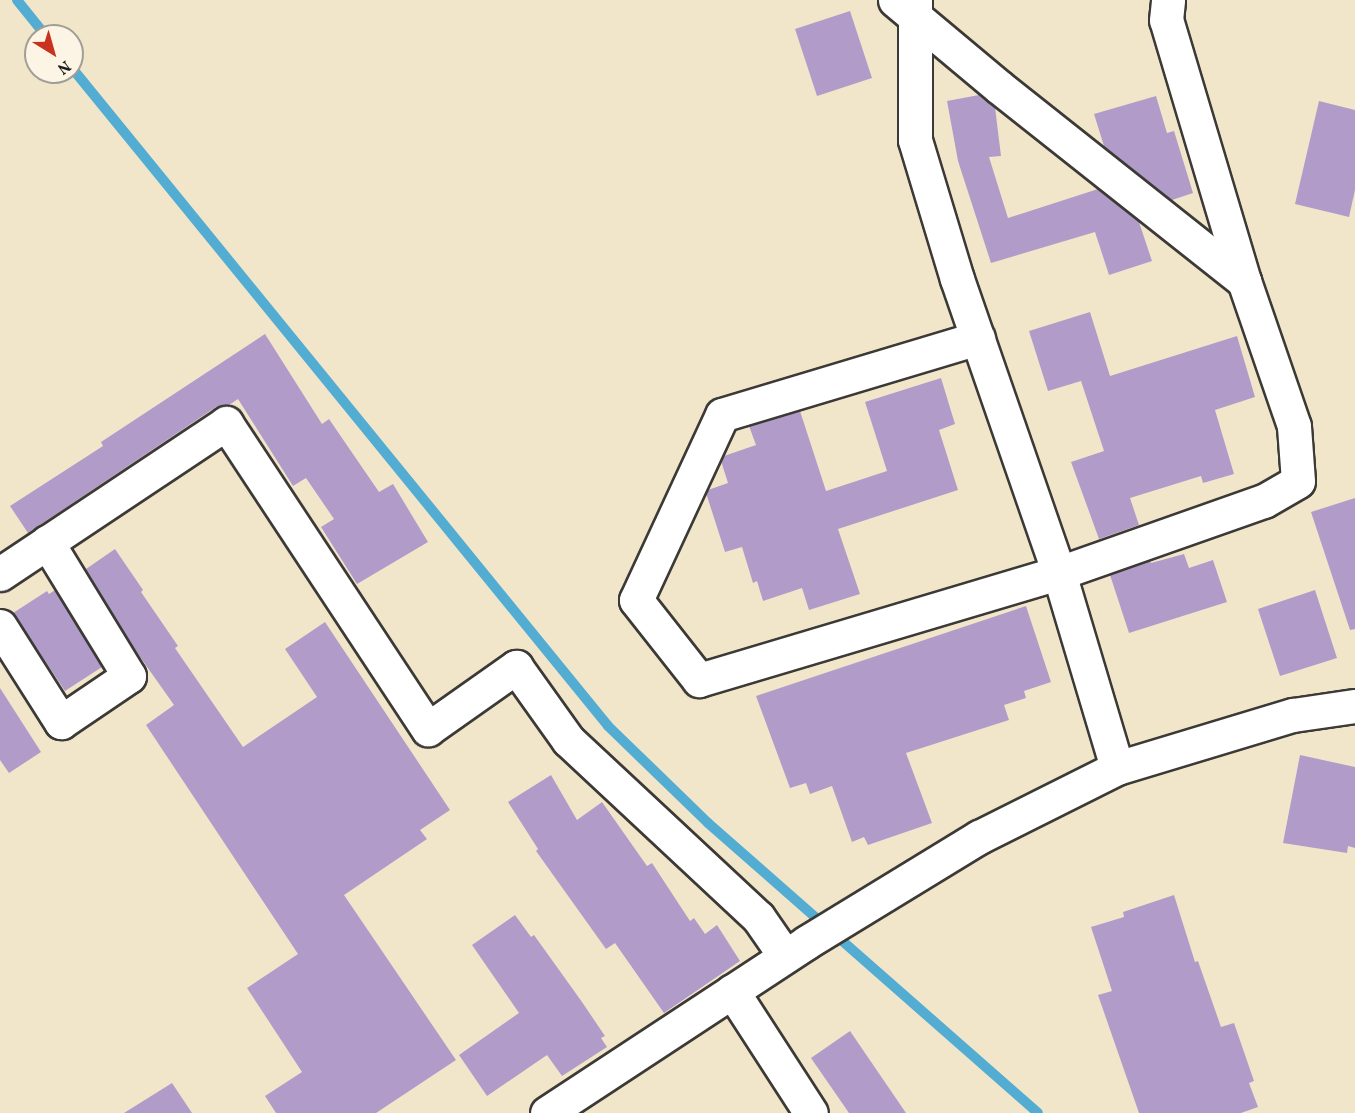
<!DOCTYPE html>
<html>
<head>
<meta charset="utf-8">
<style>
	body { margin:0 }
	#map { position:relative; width:1355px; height:1113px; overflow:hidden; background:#f2e6ca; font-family:Vollkorn,serif }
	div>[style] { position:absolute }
	.stream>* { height:10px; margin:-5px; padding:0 5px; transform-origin:5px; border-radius:5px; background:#53acd1 }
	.building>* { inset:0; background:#b19cc9 }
	.roads { filter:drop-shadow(2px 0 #3c3a36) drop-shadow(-2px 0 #3c3a36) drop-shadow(0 2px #3c3a36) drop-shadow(0 -2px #3c3a36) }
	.street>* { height:33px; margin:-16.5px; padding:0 16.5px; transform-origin:16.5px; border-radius:16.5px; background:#fff }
	.secondary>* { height:33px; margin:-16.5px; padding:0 16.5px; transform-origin:16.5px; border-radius:16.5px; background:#fff }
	span { translate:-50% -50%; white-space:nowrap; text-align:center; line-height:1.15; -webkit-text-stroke:4.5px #fcf5e5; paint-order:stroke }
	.north { position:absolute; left:24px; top:24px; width:60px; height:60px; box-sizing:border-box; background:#fcf5e5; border:2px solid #a29e95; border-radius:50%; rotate:143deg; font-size:16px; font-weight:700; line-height:24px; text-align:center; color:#1c1c1c }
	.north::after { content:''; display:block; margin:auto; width:21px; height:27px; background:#c8321e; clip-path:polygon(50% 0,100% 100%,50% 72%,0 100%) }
</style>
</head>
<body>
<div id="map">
	<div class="stream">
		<i style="left:17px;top:0;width:46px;rotate:51.1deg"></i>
		<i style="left:72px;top:68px;width:849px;rotate:50.83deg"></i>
		<i style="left:608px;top:726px;width:139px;rotate:44.1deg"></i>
		<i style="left:708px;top:823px;width:439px;rotate:41.3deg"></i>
	</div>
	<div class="building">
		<i style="clip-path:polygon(850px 11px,872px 78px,817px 96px,795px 29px)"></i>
		<i style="clip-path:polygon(979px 95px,995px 107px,1001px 156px,989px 157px,1008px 218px,1098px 189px,1139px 222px,1152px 261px,1109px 275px,1095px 232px,991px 263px,958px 161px,947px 101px)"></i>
		<i style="clip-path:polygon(1156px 96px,1167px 133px,1174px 131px,1193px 193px,1172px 200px,1104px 146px,1094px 114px)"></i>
		<i style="clip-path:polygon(1319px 101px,1355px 110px,1355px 190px,1349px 217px,1295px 204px)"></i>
		<i style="clip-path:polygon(1090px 312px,1110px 376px,1237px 336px,1255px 397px,1215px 410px,1234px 474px,1203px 483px,1201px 476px,1130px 498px,1139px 525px,1099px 539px,1071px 462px,1104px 451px,1081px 381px,1048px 391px,1029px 331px)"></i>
		<i style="clip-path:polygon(265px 334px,322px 424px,329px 419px,379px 492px,393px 484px,428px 542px,357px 584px,321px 527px,334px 519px,306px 478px,293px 486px,238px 399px,229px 405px,216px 407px,28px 533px,10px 506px,103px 446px,101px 442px)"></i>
		<i style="clip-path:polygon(941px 378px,955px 424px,939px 430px,958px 490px,838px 529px,860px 594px,809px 610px,802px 588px,763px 601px,757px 581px,753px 583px,742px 547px,725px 552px,706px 493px,708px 490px,728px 483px,721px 461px,724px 456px,756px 445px,749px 426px,800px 411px,826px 491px,887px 471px,865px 402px)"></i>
		<i style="clip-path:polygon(1355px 498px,1355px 629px,1350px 630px,1311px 512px)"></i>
		<i style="clip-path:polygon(115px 549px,143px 590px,141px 592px,178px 646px,175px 648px,243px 747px,317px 697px,285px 649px,325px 622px,450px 810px,420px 830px,427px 839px,344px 895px,456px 1060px,376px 1113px,276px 1113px,265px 1096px,302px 1072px,247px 988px,298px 954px,146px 725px,174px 705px,133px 647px,86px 569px)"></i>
		<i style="clip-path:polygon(1184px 554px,1189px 568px,1213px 560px,1227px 602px,1129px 633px,1110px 575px,1150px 561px,1151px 563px)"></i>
		<i style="clip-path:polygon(55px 590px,102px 667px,65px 691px,13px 613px,47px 591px,49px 594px)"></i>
		<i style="clip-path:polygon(1315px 590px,1337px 658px,1280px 676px,1258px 609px)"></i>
		<i style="clip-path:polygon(1026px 606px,1051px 682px,1024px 691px,1026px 698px,1004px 705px,1009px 720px,906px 753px,932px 823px,868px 845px,864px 837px,852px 842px,832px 786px,810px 794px,806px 783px,790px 788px,756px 696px)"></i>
		<i style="clip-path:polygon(0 688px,41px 752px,9px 773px,0 760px)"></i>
		<i style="clip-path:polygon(1300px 755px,1355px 767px,1355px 848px,1348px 846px,1347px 853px,1283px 843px)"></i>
		<i style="clip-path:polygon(551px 775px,577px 820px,602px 802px,647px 866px,652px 863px,690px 921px,694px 918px,705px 934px,717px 925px,740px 961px,664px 1013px,615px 943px,606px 949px,536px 851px,538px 849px,508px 802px)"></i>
		<i style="clip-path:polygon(1174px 895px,1195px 962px,1198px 961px,1221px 1027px,1234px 1023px,1254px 1081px,1249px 1083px,1258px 1107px,1241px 1113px,1139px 1113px,1098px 995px,1112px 991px,1091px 927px,1124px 917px,1123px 912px)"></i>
		<i style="clip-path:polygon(515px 915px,531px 937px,534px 935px,582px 1002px,605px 1036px,601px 1038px,607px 1047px,562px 1076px,547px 1055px,487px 1096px,459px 1055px,519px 1013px,472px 945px)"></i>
		<i style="clip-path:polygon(850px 1031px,906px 1113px,849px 1113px,811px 1058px)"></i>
		<i style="clip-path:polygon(172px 1083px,192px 1113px,124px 1113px)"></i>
	</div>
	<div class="roads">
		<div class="street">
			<i style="left:895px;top:0;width:136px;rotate:39.9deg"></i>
			<i style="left:999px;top:87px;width:313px;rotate:38.4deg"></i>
			<i style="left:978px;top:338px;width:267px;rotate:163.3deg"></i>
			<i style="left:722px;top:415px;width:204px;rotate:114.9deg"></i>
			<i style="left:636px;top:600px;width:102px;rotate:51.8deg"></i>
			<i style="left:699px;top:680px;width:376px;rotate:-16.6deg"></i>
			<i style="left:1059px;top:573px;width:217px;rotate:-19.4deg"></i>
			<i style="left:1264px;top:501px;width:39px;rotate:-30deg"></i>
			<i style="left:1298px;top:481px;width:55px;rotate:-94.2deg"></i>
			<i style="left:1294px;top:426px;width:153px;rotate:-109deg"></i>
			<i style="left:1244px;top:281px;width:272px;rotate:-106.6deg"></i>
			<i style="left:1166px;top:20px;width:20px;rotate:-84deg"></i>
			<i style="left:0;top:574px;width:272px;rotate:-33.7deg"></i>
			<i style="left:226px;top:423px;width:367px;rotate:56.6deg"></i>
			<i style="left:428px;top:729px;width:108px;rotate:-35.2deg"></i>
			<i style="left:516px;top:667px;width:90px;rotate:54.5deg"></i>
			<i style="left:568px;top:740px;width:260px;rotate:43deg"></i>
			<i style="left:758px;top:917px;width:47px;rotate:55.3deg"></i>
			<i style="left:0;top:626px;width:114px;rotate:57.6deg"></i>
			<i style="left:61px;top:722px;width:82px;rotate:-34.1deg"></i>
			<i style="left:129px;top:676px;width:157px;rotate:-121.5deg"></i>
			<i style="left:732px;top:991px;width:145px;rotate:57.1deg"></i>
		</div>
		<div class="secondary">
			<i style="left:915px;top:0;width:140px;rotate:90deg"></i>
			<i style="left:915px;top:140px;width:145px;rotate:73.2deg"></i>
			<i style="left:957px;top:279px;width:311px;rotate:70.9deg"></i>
			<i style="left:1059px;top:573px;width:203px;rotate:73.4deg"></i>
			<i style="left:547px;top:1113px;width:311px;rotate:-33.3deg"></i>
			<i style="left:807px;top:942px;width:202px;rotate:-31.4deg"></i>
			<i style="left:979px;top:837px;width:154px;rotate:-26.6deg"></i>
			<i style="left:1117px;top:768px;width:184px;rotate:-16.8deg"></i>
			<i style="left:1293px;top:715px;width:63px;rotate:-8.3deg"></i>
		</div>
	</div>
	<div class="north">N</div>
</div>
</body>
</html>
